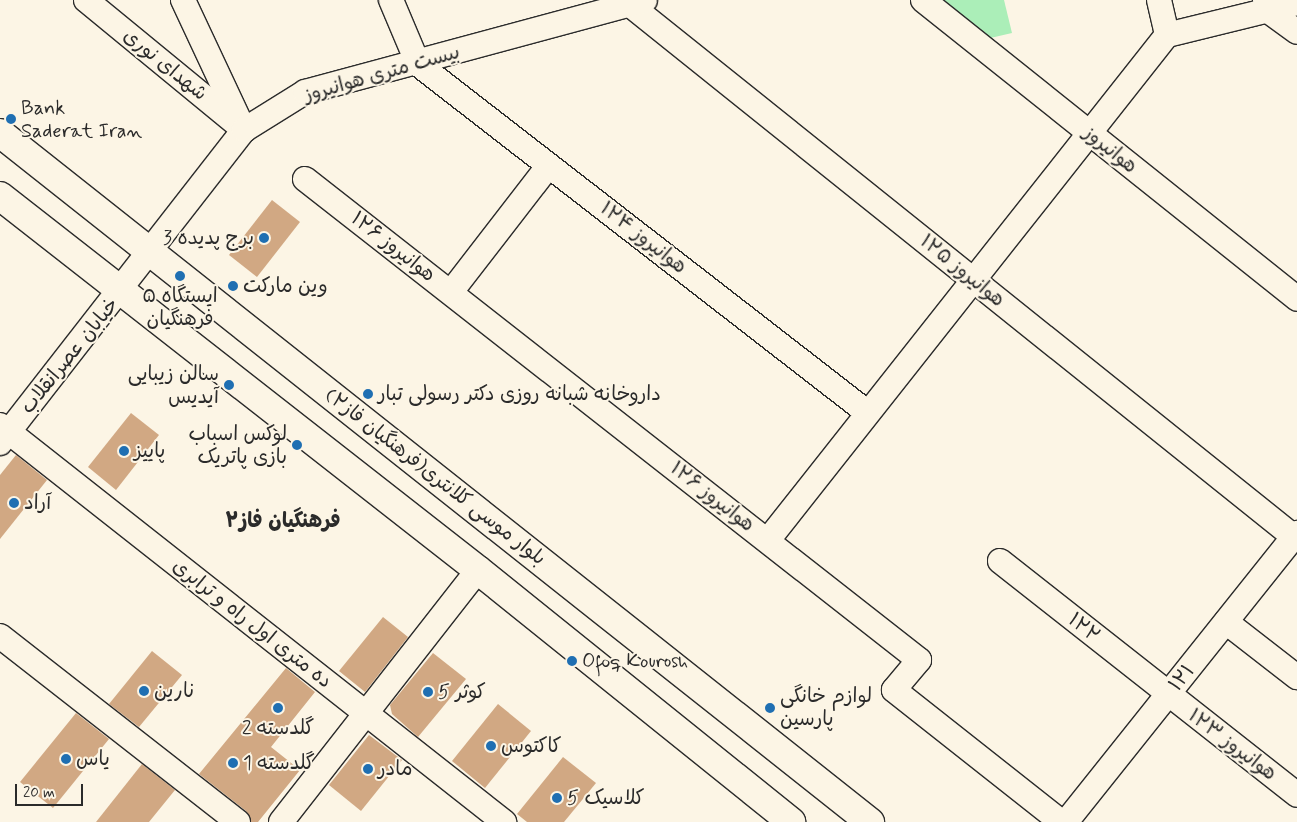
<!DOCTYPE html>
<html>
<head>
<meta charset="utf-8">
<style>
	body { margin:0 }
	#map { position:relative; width:1297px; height:822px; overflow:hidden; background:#fcf5e5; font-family:Mynerve,"Playpen Sans Arabic",sans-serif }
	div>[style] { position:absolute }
	.green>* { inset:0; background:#abeeb8 }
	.building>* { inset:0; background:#d1a883 }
	.roads { filter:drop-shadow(1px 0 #2b2b2b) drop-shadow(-1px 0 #2b2b2b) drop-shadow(0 1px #2b2b2b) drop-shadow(0 -1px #2b2b2b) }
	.street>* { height:24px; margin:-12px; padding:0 12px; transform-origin:12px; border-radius:12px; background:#fcf5e5 }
	.secondary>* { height:28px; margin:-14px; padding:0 14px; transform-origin:14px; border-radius:14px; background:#fcf5e5 }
	.dots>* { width:14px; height:14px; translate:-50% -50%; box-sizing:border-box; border:2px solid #fcf5e5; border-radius:50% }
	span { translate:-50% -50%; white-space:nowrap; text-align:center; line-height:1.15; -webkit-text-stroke:4px #fcf5e5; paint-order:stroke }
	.street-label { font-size:20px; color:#2b2b2b }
	.poi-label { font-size:20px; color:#2b2b2b }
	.left { translate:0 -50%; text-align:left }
	.right { translate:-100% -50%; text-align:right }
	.neighbourhood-label { font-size:21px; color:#2b2b2b; font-weight:700 }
	.scale { position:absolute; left:15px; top:784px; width:68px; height:22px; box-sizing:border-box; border:2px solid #2b2b2b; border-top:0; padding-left:6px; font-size:15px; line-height:18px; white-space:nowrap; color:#2b2b2b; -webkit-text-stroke:4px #fcf5e5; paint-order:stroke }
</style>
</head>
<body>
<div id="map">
	<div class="green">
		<i style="clip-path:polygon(936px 0,1004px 0,1012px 33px,986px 39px)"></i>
	</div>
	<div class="building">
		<i style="clip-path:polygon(272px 200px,300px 222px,257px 277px,229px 255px)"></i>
		<i style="clip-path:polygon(131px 413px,159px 435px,116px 490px,88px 467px)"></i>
		<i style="clip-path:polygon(16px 455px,47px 480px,0 539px,0 475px)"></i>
		<i style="clip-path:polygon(383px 617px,408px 637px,365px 692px,339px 671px)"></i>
		<i style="clip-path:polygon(152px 651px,182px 675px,139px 727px,109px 704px)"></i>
		<i style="clip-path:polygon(433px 653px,466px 679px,418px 737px,392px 714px,390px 705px)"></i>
		<i style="clip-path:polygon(286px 668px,315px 692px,271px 747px,300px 770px,258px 822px,251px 822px,246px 811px,199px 774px)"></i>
		<i style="clip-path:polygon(498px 704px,531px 731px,485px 788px,452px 761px)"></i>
		<i style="clip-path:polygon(76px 713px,109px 739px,53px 808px,20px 782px)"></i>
		<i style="clip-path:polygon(369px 735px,402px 760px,361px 811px,329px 785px)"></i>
		<i style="clip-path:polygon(563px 757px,596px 783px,564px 822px,527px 822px,517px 814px)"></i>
		<i style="clip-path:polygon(142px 764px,175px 790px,149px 822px,96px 822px)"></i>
	</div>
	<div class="roads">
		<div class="street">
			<i style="left:86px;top:0;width:205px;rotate:39.4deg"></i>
			<i style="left:183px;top:0;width:137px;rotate:64.9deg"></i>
			<i style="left:391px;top:0;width:69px;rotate:67.1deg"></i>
			<i style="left:418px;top:64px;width:569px;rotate:37.8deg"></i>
			<i style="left:923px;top:0;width:479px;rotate:38.6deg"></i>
			<i style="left:1159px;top:0;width:36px;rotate:77deg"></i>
			<i style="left:1265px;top:0;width:10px;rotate:79deg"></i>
			<i style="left:1267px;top:10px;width:37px;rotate:36deg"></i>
			<i style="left:629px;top:4px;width:852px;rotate:38.71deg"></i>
			<i style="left:305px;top:179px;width:780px;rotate:38.07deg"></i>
			<i style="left:919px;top:660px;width:39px;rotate:130deg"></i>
			<i style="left:894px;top:690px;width:213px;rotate:38.3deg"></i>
			<i style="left:451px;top:292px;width:160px;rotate:-52.3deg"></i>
			<i style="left:0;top:425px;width:642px;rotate:38.23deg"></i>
			<i style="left:0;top:443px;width:397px;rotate:-52.1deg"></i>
			<i style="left:244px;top:130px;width:72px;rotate:-31.9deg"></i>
			<i style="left:305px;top:92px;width:352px;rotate:-15.1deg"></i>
			<i style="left:768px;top:540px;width:644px;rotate:-51.69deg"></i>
			<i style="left:1167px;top:35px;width:134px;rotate:-13.8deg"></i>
			<i style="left:1000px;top:561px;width:378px;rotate:38.2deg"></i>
			<i style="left:1226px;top:622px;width:90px;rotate:37.8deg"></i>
			<i style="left:0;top:636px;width:302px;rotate:38deg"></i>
			<i style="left:281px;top:822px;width:320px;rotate:-52deg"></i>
			<i style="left:1066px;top:822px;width:370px;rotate:-51.4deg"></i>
		</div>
		<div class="secondary">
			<i style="left:0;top:133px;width:1110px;rotate:38.38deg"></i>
			<i style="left:0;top:196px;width:607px;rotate:38.04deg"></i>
			<i style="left:478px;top:570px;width:402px;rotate:38.8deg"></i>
		</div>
	</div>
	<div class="dots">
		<i style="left:11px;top:119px;background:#1f6fb2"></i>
		<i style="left:264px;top:238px;background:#1f6fb2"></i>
		<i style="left:180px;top:276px;background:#1f6fb2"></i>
		<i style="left:233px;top:286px;background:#1f6fb2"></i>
		<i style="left:229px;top:385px;background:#1f6fb2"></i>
		<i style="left:368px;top:394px;background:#1f6fb2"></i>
		<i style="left:297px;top:445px;background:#1f6fb2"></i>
		<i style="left:124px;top:451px;background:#1f6fb2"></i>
		<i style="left:14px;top:503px;background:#1f6fb2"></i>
		<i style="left:572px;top:661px;background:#1f6fb2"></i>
		<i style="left:144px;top:691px;background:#1f6fb2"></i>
		<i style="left:428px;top:692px;background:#1f6fb2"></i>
		<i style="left:278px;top:708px;background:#1f6fb2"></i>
		<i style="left:770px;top:708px;background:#1f6fb2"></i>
		<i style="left:491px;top:746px;background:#1f6fb2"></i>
		<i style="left:66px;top:759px;background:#1f6fb2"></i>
		<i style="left:233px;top:763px;background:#1f6fb2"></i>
		<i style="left:368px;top:769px;background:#1f6fb2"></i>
		<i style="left:557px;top:798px;background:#1f6fb2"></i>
	</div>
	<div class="street-label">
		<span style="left:165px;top:65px;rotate:39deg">شهدای نوری</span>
		<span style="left:382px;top:74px;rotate:-16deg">بیست متری هوانیروز</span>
		<span style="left:1110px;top:150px;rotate:39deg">هوانیروز</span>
		<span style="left:643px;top:238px;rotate:38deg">هوانیروز ۱۲۴</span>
		<span style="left:393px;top:247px;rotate:38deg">هوانیروز ۱۲۶</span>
		<span style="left:962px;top:271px;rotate:39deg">هوانیروز ۱۲۵</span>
		<span style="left:70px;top:356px;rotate:-51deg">خیابان عصرانقلاب</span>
		<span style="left:435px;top:477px;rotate:38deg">بلوار موسی کلانتری(فرهنگیان فاز۲)</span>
		<span style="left:712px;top:497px;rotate:38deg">هوانیروز ۱۲۶</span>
		<span style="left:252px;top:624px;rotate:38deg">ده متری اول راه و ترابری</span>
		<span style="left:1084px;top:628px;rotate:39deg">۱۲۲</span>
		<span style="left:1182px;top:678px;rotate:-51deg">۱۲۱</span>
		<span style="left:1232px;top:745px;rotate:37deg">۱۲۳ هوانیروز</span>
	</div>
	<div class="poi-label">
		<span class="left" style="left:21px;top:120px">Bank<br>Saderat Iran</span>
		<span class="right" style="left:254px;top:238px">برج پدیده 3</span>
		<span class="left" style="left:243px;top:286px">وین مارکت</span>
		<span style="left:180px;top:308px">ایستگاه ۵<br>فرهنگیان</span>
		<span class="right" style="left:219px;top:386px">سالن زیبایی<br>آیدیس</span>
		<span class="left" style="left:378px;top:394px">داروخانه شبانه روزی دکتر رسولی تبار</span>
		<span class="right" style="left:287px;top:446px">لوکس اسباب<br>بازی پاتریک</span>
		<span class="left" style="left:134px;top:451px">پاییز</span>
		<span class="left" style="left:24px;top:503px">آراد</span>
		<span class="left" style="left:582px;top:661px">Ofoq Kourosh</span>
		<span class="left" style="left:154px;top:691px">نارین</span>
		<span class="left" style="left:438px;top:692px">کوثر 5</span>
		<span class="left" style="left:780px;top:708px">لوازم خانگی<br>پارسین</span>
		<span style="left:278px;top:728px">گلدسته 2</span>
		<span class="left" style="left:501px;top:746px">کاکتوس</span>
		<span class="left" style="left:76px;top:759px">یاس</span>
		<span class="left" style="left:243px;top:763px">گلدسته 1</span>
		<span class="left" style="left:378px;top:769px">مادر</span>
		<span class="left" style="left:567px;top:798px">کلاسیک 5</span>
	</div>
	<div class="neighbourhood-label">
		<span style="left:283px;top:521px">فرهنگیان فاز۲</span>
	</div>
	<div class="scale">20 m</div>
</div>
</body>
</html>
